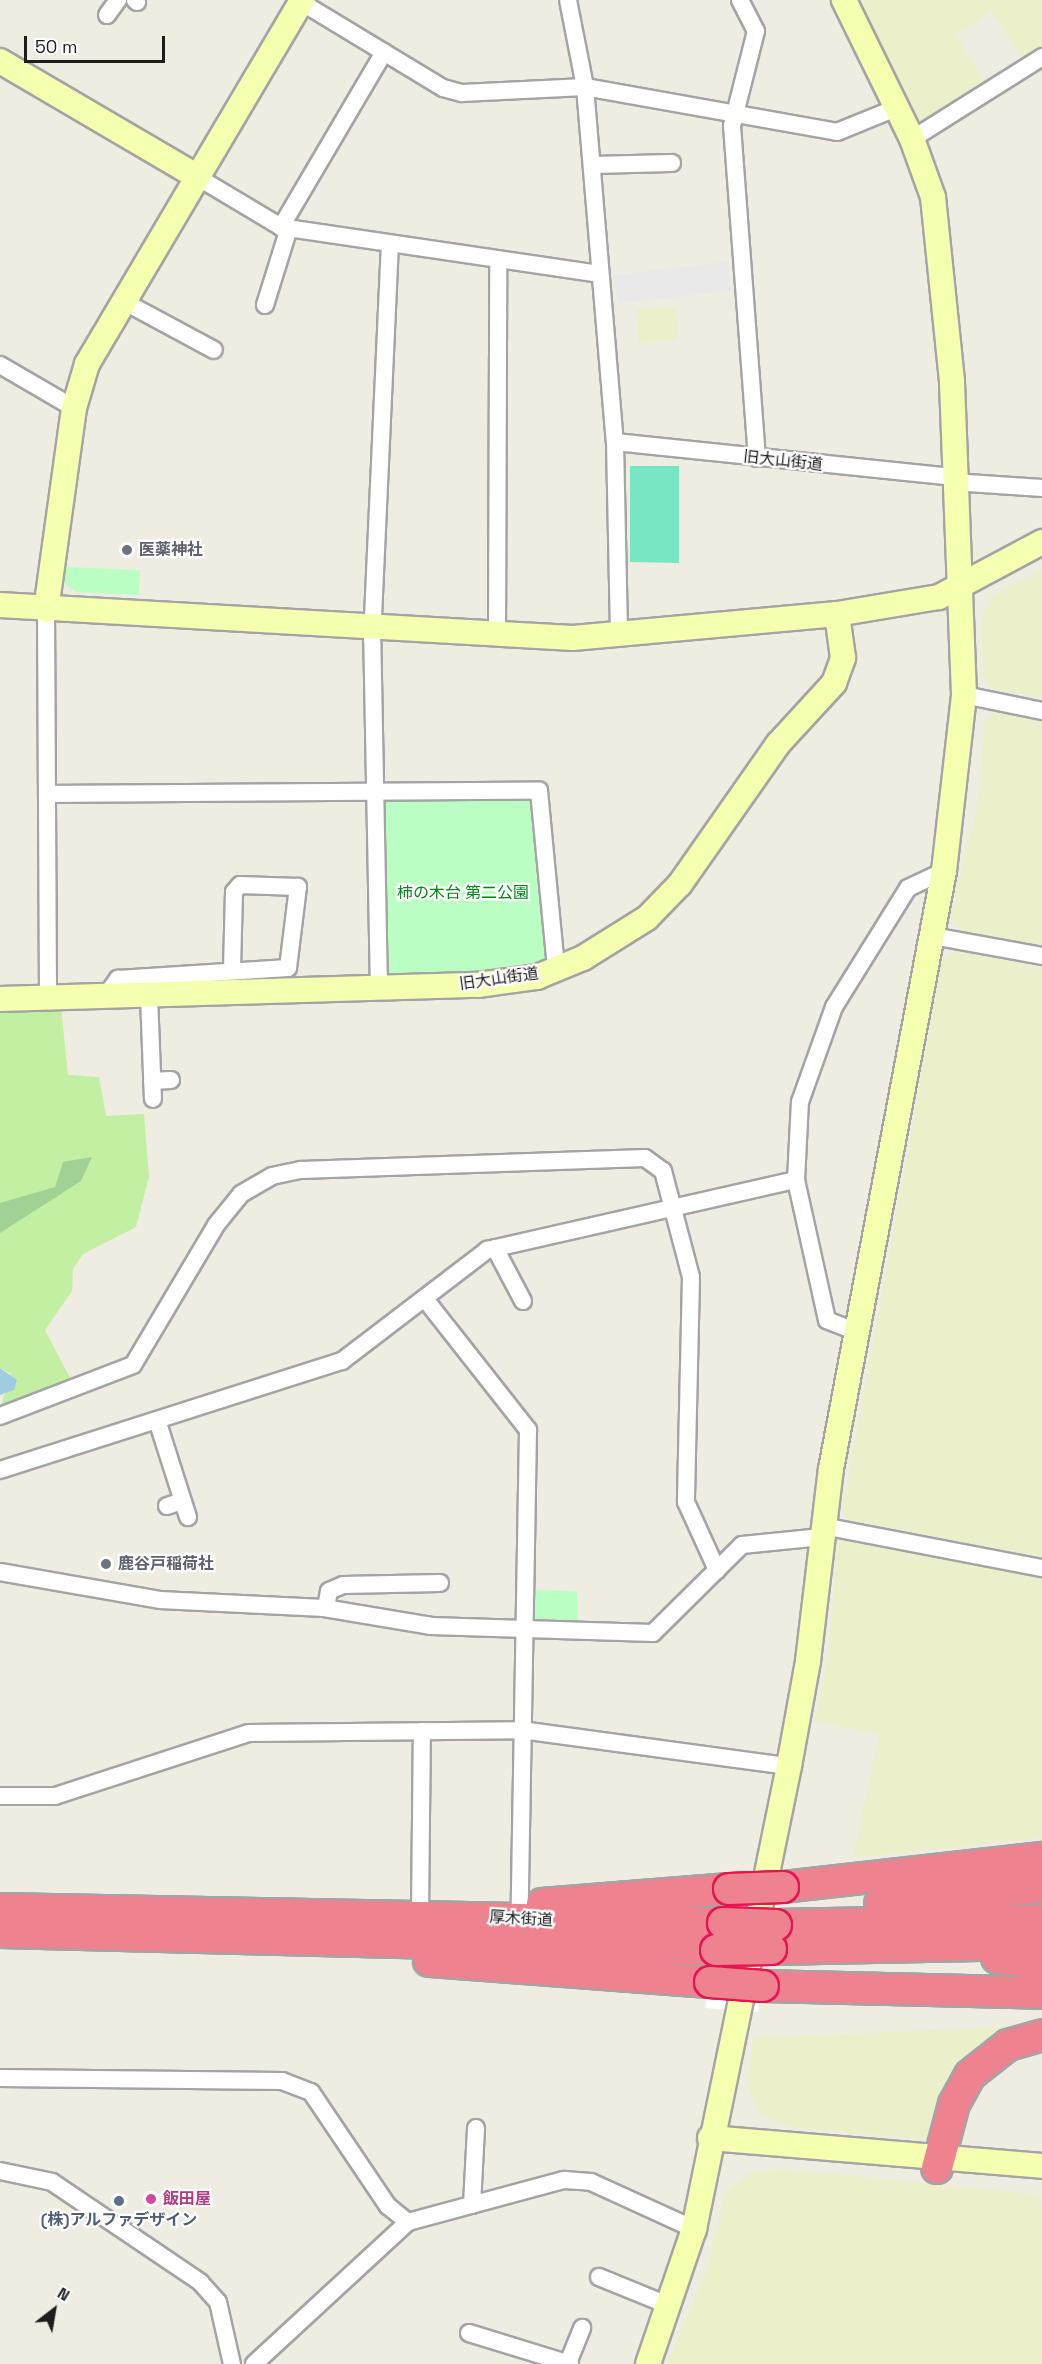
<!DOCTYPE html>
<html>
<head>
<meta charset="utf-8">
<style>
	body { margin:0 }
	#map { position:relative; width:1042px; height:2364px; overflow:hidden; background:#efece2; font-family:"Space Grotesk","Noto Sans JP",sans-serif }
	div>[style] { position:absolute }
	.farmland>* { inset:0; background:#ebf0cb }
	.grass>* { inset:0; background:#c3efa3 }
	.forest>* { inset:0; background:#a1d293 }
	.park>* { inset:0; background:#bafec4 }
	.pitch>* { inset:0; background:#78e6c3 }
	.parking>* { inset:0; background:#e9e9e9 }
	.water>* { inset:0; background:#9ecde1 }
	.pier>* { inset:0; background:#fff }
	.roads { filter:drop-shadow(2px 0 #a4a4a4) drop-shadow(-2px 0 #a4a4a4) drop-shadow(0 2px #a4a4a4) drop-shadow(0 -2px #a4a4a4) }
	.street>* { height:16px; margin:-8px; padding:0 8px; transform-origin:8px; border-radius:8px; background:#fff }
	.secondary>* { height:24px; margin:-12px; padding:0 12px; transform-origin:12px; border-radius:12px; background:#f6ffb0 }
	.highway>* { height:30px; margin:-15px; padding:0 15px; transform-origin:15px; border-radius:15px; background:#ee828f }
	.bridges { filter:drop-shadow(2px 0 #e8144f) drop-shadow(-2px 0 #e8144f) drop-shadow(0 2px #e8144f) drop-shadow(0 -2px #e8144f) }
	.highway-bridge>* { height:30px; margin:-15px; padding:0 15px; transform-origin:15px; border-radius:15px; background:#ee828f }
	.dots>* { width:16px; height:16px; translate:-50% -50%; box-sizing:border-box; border:3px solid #fff; border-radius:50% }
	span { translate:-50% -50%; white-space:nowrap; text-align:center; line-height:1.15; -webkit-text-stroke:4.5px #fff; paint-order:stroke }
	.street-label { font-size:16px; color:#1d1d1d }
	.worship-label { font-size:16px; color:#5b616d; font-weight:700 }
	.left { translate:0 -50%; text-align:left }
	.park-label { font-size:16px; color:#028415 }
	.hotel-label { font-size:16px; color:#b23c85; font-weight:700 }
	.service-label { font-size:16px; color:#4e5e75; font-weight:700 }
	.north { position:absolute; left:24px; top:2280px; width:60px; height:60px; -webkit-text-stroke:4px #fff; paint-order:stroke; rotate:31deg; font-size:16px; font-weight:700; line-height:24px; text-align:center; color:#1d1d1d }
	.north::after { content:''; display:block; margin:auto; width:21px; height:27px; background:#1d1d1d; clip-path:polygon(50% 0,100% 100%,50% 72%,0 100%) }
	.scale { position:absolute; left:24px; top:36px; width:141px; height:27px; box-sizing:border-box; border:3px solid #1d1d1d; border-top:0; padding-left:8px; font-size:18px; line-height:21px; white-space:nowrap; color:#1d1d1d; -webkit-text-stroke:4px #fff; paint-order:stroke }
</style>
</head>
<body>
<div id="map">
	<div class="farmland">
		<i style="clip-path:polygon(858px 0,1042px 0,1042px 47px,1023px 60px,991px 11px,956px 36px,985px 82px,926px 123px,918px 121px)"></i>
		<i style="clip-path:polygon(676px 307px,678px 340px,639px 343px,636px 309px)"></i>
		<i style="clip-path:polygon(1042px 569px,1042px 698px,990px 688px,983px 678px,981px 616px,993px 595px)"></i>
		<i style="clip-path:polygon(995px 712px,1042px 722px,1042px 946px,960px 930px,951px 915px,979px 795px,985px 720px)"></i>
		<i style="clip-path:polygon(955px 951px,1042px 968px,1042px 1557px,849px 1520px,842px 1511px,943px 959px)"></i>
		<i style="clip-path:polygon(845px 1540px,1042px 1579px,1042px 1838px,853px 1858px,879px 1735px,815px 1721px,828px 1657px,838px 1545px)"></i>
		<i style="clip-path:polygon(1019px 2026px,981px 2045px,958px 2067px,943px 2093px,932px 2140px,790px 2127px,761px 2115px,747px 2086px,753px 2038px)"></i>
		<i style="clip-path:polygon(781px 2169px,1042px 2195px,1042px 2364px,667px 2364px,707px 2269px,726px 2191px,748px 2173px)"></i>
	</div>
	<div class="grass">
		<i style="clip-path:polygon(61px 1007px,68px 1075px,99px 1077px,106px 1116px,144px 1114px,149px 1177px,136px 1227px,83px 1254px,73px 1269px,72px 1291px,45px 1330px,71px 1380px,0 1409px,11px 1374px,0 1368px,0 1010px)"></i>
	</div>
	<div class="forest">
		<i style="clip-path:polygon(92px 1157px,81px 1181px,0 1233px,0 1203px,55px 1187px,63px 1162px)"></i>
	</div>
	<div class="park">
		<i style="clip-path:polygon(65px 567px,140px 570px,139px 595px,75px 592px,62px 581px)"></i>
		<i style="clip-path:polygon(539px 791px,556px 967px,379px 990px,376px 792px)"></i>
		<i style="clip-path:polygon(531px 1590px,577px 1591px,578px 1622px,544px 1623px,532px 1616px)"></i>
	</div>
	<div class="pitch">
		<i style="clip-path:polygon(630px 466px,679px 466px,679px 563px,630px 562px)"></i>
	</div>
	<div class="parking">
		<i style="clip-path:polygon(727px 262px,731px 291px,618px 303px,614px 275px)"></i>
	</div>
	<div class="water">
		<i style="clip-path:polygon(0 1368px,17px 1380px,14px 1390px,0 1395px)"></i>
	</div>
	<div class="pier">
		<i style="clip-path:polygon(711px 1976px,764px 1979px,758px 2012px,705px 2008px)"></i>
	</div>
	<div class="roads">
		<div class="street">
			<i style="left:135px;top:0;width:3px;rotate:45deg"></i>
			<i style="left:568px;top:0;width:89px;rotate:78.9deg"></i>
			<i style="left:585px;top:87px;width:356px;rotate:85.2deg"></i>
			<i style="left:615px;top:442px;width:190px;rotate:88.8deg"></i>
			<i style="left:740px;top:0;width:35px;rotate:63deg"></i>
			<i style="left:756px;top:31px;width:98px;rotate:104.2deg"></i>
			<i style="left:732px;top:126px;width:333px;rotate:85.7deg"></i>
			<i style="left:301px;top:2px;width:166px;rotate:31.2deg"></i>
			<i style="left:443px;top:88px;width:20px;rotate:15deg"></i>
			<i style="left:462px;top:93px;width:123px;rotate:-2.8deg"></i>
			<i style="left:585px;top:87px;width:256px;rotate:10.1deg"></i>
			<i style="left:837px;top:132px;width:64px;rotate:-22.1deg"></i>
			<i style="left:107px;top:15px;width:19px;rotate:-54deg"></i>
			<i style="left:912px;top:139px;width:154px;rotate:-32.2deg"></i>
			<i style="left:592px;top:165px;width:80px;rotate:-1.4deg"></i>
			<i style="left:194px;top:175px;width:101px;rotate:30.9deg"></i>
			<i style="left:281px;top:227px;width:322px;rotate:8.4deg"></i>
			<i style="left:281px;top:227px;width:203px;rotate:-59.5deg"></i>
			<i style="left:123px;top:301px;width:103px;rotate:28.3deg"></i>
			<i style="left:265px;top:305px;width:81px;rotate:-72.7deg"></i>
			<i style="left:0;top:365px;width:86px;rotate:30.2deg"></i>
			<i style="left:615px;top:442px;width:339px;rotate:5.9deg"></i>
			<i style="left:953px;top:482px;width:89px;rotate:3.9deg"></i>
			<i style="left:46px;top:610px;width:389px;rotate:89.7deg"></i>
			<i style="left:497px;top:635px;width:374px;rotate:-89.8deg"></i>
			<i style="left:964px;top:695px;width:80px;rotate:11.6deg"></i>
			<i style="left:50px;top:794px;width:489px;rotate:-0.4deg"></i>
			<i style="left:539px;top:791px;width:177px;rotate:84.5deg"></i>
			<i style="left:933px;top:936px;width:111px;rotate:10.4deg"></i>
			<i style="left:379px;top:990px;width:351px;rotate:-91.1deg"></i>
			<i style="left:372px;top:639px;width:393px;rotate:-87.4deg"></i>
			<i style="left:149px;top:996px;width:103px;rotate:87.8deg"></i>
			<i style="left:104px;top:998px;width:24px;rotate:-54deg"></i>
			<i style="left:118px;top:979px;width:170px;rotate:-3.7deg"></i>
			<i style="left:288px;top:968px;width:82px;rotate:-83deg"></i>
			<i style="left:298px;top:887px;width:58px;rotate:-178deg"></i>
			<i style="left:240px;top:885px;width:9px;rotate:131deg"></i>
			<i style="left:234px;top:892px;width:76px;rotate:91.5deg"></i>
			<i style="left:152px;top:1081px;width:19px;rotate:-3deg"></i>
			<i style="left:495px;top:1248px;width:60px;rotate:62.2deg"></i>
			<i style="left:425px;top:1299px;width:167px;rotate:51.8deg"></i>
			<i style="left:528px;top:1430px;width:475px;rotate:91deg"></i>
			<i style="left:855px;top:1331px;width:30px;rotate:-159deg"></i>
			<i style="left:827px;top:1320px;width:143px;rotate:-102.5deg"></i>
			<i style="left:796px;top:1180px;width:78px;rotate:-87.1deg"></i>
			<i style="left:800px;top:1102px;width:101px;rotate:-70.3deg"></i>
			<i style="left:834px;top:1007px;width:140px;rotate:-58.1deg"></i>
			<i style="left:908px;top:888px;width:40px;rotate:-25deg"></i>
			<i style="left:0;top:1416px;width:142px;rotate:-21deg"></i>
			<i style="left:133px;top:1365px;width:163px;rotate:-59.3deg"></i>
			<i style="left:216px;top:1225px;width:40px;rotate:-51deg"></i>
			<i style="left:241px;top:1194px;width:36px;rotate:-30deg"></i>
			<i style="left:272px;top:1176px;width:30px;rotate:-12deg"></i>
			<i style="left:301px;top:1170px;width:344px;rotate:-2deg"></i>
			<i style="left:645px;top:1158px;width:22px;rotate:36deg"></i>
			<i style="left:663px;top:1171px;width:110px;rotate:75.2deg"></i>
			<i style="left:691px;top:1277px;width:225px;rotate:91.3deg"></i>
			<i style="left:686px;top:1502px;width:75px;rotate:65.5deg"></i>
			<i style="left:157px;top:1420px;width:102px;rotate:72.3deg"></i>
			<i style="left:0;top:1470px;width:359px;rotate:-17.7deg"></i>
			<i style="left:342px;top:1361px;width:183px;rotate:-37.4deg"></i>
			<i style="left:487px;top:1250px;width:317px;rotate:-12.8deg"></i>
			<i style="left:167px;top:1506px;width:16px;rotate:-18deg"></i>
			<i style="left:823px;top:1526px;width:223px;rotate:10.9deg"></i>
			<i style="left:0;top:1572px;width:162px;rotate:9.9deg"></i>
			<i style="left:160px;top:1600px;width:164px;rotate:2.8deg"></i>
			<i style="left:324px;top:1608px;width:109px;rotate:9.5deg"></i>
			<i style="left:431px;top:1626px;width:222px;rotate:1.8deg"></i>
			<i style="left:653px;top:1633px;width:125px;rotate:-44.7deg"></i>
			<i style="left:742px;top:1545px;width:80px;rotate:-5.7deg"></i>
			<i style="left:326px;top:1608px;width:17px;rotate:-80deg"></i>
			<i style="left:329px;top:1591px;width:15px;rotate:-23deg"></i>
			<i style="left:343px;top:1585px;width:97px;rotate:-1.2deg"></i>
			<i style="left:0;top:1796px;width:55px"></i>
			<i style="left:55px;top:1796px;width:204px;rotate:-18deg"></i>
			<i style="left:249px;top:1733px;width:272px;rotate:-0.6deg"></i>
			<i style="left:521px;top:1730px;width:270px;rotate:7.7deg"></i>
			<i style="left:420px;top:1914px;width:183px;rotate:-89.4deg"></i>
			<i style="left:0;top:2078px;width:282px;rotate:0.6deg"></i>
			<i style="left:282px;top:2081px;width:31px;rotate:21deg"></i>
			<i style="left:311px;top:2092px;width:138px;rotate:56deg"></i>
			<i style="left:388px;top:2206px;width:26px;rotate:39deg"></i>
			<i style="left:0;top:2171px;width:53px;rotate:11.9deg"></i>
			<i style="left:52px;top:2182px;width:179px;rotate:34deg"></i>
			<i style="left:200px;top:2282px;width:27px;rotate:48deg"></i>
			<i style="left:218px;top:2302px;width:64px;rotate:77.3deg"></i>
			<i style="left:472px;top:2205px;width:77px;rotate:-87deg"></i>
			<i style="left:599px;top:2277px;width:77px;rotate:22.2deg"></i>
			<i style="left:469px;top:2333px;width:106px;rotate:17.1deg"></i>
			<i style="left:568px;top:2363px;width:38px;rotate:-68deg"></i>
			<i style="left:254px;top:2364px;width:209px;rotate:-42.7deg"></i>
			<i style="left:408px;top:2222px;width:162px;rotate:-15.1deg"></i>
			<i style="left:564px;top:2180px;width:27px;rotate:4deg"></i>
			<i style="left:591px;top:2182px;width:113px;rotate:24.5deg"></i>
		</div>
		<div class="secondary">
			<i style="left:0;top:61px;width:225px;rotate:30.4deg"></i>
			<i style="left:0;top:605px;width:574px;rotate:3.3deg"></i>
			<i style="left:573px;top:638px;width:265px;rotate:-5.2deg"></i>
			<i style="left:837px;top:614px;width:103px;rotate:-9.5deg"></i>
			<i style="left:939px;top:597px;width:117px;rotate:-28.1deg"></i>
			<i style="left:46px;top:610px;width:204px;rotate:-82.1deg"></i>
			<i style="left:74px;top:408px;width:46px;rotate:-73.5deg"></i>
			<i style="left:87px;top:364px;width:423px;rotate:-59.4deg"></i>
			<i style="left:0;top:999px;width:478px;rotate:-1.7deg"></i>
			<i style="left:478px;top:985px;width:60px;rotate:-7.7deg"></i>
			<i style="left:537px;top:977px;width:50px;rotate:-22.4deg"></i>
			<i style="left:583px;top:958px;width:75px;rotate:-32deg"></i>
			<i style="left:647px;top:918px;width:47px;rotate:-45.9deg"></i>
			<i style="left:680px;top:884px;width:171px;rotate:-55deg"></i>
			<i style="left:778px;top:744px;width:83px;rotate:-47.4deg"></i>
			<i style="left:834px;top:683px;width:27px;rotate:-70deg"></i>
			<i style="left:843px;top:658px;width:44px;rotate:-97.8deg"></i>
			<i style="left:710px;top:2138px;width:333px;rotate:4.8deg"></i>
			<i style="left:648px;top:2364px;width:143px;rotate:-71.2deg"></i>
			<i style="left:694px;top:2229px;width:473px;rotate:-78.4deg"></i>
			<i style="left:789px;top:1766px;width:107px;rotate:-79.7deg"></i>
			<i style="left:808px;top:1661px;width:193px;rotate:-83.2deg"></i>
			<i style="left:831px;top:1469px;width:609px;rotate:-79.3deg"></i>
			<i style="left:944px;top:871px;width:177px;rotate:-83.5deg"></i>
			<i style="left:964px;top:695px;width:314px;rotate:-92.2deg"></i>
			<i style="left:952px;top:381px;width:185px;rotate:-95.9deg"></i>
			<i style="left:933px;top:197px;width:62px;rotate:-109.9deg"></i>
			<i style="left:912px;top:139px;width:155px;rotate:-116.1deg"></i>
		</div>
		<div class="highway">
			<i style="left:783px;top:1887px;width:261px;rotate:-6.4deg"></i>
			<i style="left:542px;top:1904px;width:188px;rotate:-4.6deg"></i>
			<i style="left:880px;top:1904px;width:163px;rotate:-6deg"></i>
			<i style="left:0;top:1909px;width:723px;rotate:1.11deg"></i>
			<i style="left:776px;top:1925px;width:266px;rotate:-1.1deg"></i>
			<i style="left:0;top:1932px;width:716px;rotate:1.44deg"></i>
			<i style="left:771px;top:1949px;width:271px;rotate:-1.1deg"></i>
			<i style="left:997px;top:1958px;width:46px;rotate:8.8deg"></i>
			<i style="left:429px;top:1961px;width:282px;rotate:4.3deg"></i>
			<i style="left:763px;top:1986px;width:279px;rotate:1.4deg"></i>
			<i style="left:937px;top:2168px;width:66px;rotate:-75.1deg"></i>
			<i style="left:954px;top:2104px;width:33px;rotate:-61deg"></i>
			<i style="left:970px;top:2075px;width:48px;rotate:-38.3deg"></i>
			<i style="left:1008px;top:2045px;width:35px;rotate:-16deg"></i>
		</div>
	</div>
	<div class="bridges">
		<div class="highway-bridge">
			<i style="left:729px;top:1889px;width:54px;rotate:-2.1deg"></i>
			<i style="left:723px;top:1923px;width:53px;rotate:2.2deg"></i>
			<i style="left:716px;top:1950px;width:55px;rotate:-1deg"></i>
			<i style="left:710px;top:1982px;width:53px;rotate:4.3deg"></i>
		</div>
	</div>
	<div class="dots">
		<i style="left:127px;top:550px;background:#6b7280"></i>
		<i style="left:106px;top:1564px;background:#6b7280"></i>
		<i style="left:151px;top:2199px;background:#d1479c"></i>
		<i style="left:119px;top:2201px;background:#5c6f8a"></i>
	</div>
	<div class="street-label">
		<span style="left:783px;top:461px;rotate:6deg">旧大山街道</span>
		<span style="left:499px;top:979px;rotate:-8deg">旧大山街道</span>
		<span style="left:521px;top:1919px;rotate:3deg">厚木街道</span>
	</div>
	<div class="worship-label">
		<span class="left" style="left:139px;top:550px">医薬神社</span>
		<span class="left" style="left:118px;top:1564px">鹿谷戸稲荷社</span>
	</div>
	<div class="park-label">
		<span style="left:463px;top:893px">柿の木台 第二公園</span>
	</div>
	<div class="hotel-label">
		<span class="left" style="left:163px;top:2199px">飯田屋</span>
	</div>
	<div class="service-label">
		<span style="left:119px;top:2220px">(株)アルファデザイン</span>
	</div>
	<div class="north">N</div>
	<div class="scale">50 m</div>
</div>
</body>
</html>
